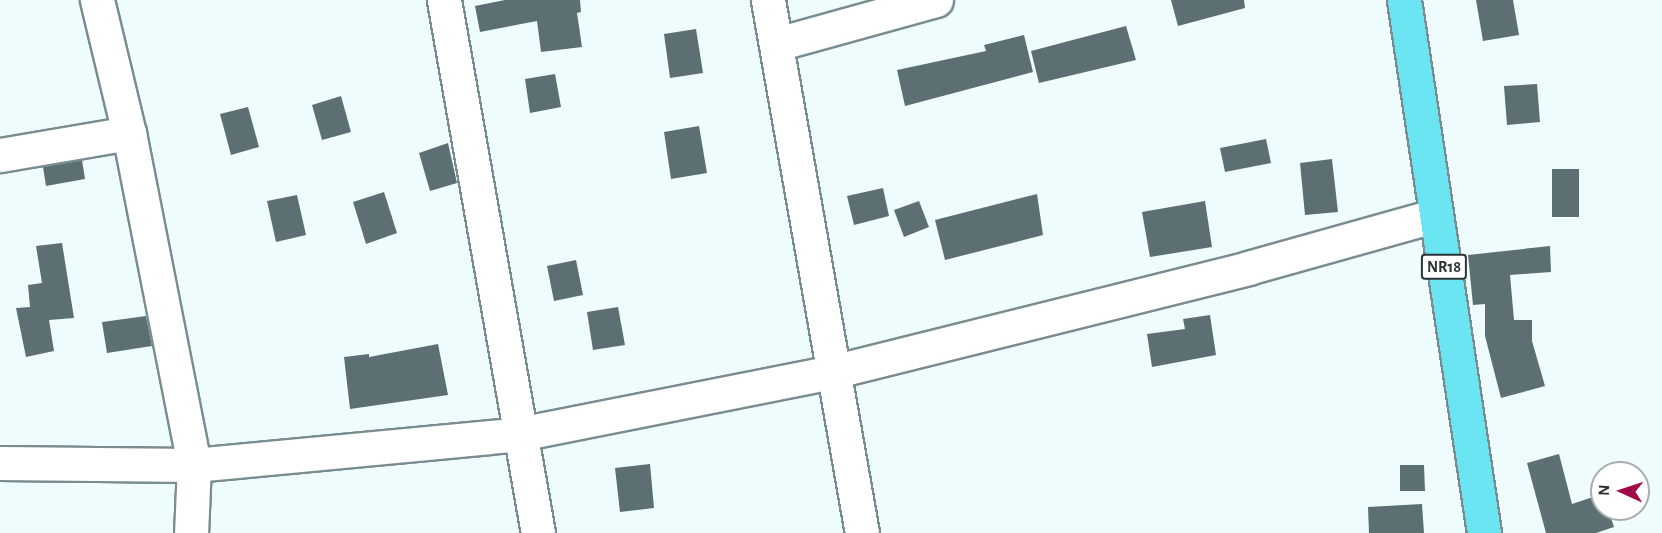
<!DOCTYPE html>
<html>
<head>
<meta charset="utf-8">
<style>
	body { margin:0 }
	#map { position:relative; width:1662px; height:533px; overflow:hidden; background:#effcfe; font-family:"Alegreya Sans",sans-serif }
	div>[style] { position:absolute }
	.building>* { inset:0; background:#5c6f72 }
	.roads { filter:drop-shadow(2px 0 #798d90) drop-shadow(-2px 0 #798d90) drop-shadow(0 2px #798d90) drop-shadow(0 -2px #798d90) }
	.minor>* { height:33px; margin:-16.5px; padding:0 16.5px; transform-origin:16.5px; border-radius:16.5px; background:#fff }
	.major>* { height:33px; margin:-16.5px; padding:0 16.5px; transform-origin:16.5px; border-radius:16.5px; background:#6ae5f1 }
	span { translate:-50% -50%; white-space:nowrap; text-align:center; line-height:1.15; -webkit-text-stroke:6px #fff; paint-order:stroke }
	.shield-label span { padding:2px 4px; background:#fff; border:2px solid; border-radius:4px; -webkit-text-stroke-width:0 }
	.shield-label { font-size:16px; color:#2b3335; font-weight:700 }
	.north { position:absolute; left:1590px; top:461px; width:60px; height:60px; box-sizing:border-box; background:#fff; border:2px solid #aaadae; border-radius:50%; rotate:273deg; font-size:16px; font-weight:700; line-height:24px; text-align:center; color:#2b3335 }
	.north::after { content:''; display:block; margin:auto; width:21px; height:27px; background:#a20949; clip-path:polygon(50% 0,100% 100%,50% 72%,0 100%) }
</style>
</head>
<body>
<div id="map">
	<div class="building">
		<i style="clip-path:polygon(505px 0,580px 0,581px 12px,577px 13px,582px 47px,541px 52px,537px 21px,480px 32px,475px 6px)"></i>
		<i style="clip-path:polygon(1171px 0,1244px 0,1245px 8px,1178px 26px)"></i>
		<i style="clip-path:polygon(1476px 0,1513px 0,1519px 35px,1483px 41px)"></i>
		<i style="clip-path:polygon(1126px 26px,1136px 60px,1039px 83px,1031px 51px)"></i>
		<i style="clip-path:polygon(696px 29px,703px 73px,670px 78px,664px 34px)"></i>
		<i style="clip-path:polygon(1024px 35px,1033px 72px,905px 106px,897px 70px,986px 51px,984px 45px)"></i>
		<i style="clip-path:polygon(555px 74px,561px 107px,530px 113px,525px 79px)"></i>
		<i style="clip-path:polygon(1537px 84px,1540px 122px,1507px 125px,1504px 86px)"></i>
		<i style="clip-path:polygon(341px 96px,351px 132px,322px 140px,312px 105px)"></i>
		<i style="clip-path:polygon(248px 107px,259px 147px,231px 155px,220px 114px)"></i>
		<i style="clip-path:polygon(699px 126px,707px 173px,671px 179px,664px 132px)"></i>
		<i style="clip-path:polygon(1266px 139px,1271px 163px,1225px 172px,1220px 148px)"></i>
		<i style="clip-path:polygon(448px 143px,457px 183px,430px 191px,419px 153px)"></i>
		<i style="clip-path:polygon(1332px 159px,1338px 212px,1305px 215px,1300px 163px)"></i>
		<i style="clip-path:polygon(82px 160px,85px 179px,46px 186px,43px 167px)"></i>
		<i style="clip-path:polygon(1552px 169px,1579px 169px,1579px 217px,1552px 217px)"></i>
		<i style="clip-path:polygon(883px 188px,889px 216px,854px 225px,847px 196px)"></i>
		<i style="clip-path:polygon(384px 192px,397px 233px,366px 244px,353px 202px)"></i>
		<i style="clip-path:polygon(1037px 194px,1043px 235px,945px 260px,935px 220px)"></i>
		<i style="clip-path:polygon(297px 195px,306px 235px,276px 242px,267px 201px)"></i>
		<i style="clip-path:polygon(919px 201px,929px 227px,904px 237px,894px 210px)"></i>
		<i style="clip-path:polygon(1205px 201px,1212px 247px,1150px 257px,1142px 212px)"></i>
		<i style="clip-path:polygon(62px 243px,74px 318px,49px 320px,54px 351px,26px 357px,16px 308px,30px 307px,28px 285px,42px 283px,36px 246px)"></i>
		<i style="clip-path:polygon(1550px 246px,1551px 272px,1510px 275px,1514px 320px,1532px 320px,1532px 341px,1545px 386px,1501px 398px,1485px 336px,1485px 304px,1473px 305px,1468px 255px)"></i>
		<i style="clip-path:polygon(576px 260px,583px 295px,554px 301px,547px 266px)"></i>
		<i style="clip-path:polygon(618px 307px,625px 345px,593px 350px,587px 312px)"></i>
		<i style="clip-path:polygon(1210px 315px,1216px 355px,1152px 367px,1147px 334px,1185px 329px,1183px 319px)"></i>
		<i style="clip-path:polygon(146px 316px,152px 346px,107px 353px,102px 322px)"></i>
		<i style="clip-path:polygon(438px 344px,448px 395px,350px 409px,344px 357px,369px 354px,369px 357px)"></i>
		<i style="clip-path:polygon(1559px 454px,1572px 504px,1602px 494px,1602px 509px,1608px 509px,1614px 527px,1596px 533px,1546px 533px,1527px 463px)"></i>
		<i style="clip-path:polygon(650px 464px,654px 508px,620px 512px,615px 468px)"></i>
		<i style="clip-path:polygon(1400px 465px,1424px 465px,1425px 491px,1400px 491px)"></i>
		<i style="clip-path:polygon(1422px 504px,1424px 533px,1369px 533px,1368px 507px)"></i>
	</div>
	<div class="roads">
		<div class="minor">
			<i style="left:97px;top:0;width:137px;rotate:76.5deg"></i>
			<i style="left:129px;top:133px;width:338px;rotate:78.9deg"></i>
			<i style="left:194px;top:465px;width:68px;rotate:92.5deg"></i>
			<i style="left:444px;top:0;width:541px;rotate:80deg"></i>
			<i style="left:768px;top:0;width:541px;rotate:80deg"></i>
			<i style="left:777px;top:44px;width:165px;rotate:-15.5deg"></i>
			<i style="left:0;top:155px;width:131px;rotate:-9.7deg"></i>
			<i style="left:0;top:463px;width:194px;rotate:0.6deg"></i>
			<i style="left:194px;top:465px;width:326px;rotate:-5.4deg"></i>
			<i style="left:519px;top:434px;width:319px;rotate:-11.2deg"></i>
			<i style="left:832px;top:372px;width:429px;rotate:-14deg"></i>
			<i style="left:1248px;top:268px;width:195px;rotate:-15.7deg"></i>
		</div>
		<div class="major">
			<i style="left:1404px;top:0;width:539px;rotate:81.46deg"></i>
		</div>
	</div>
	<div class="shield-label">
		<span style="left:1444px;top:267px">NR18</span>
	</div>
	<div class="north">N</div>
</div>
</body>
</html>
